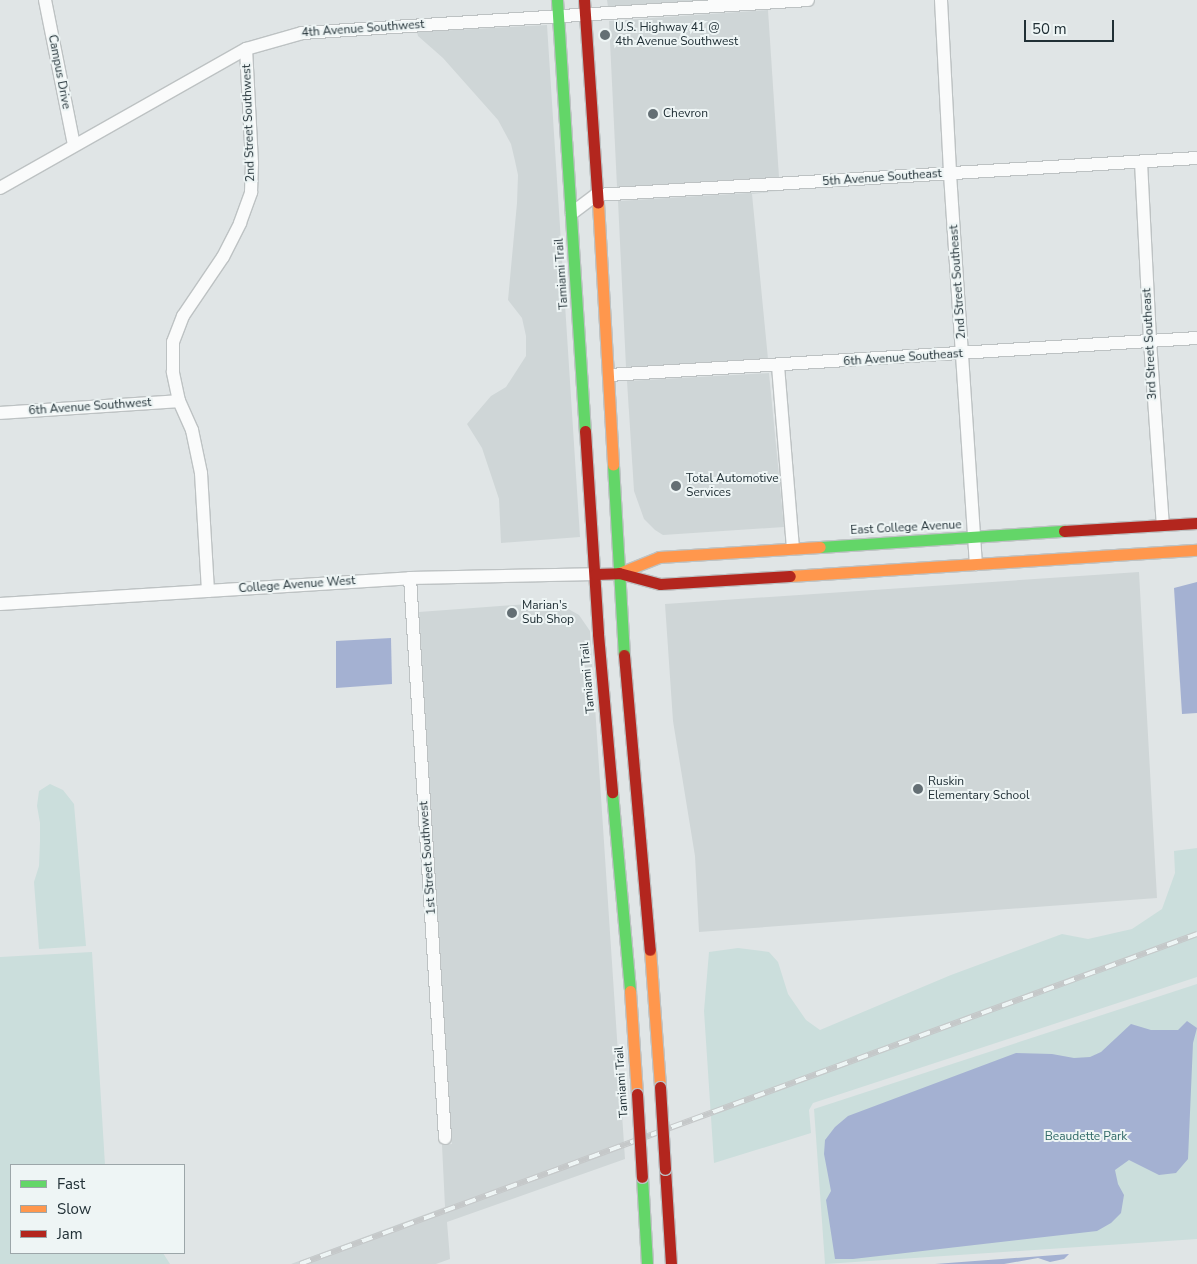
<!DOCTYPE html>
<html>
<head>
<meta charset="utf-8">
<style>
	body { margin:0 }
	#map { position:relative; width:1197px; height:1264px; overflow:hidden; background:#e0e5e6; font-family:"Nunito Sans",sans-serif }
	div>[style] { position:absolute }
	.built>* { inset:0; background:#cfd6d7 }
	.green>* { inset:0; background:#cbdedc }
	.water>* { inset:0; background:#a4b1d2 }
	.roads { filter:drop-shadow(1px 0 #bdc2c3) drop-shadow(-1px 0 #bdc2c3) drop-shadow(0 1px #bdc2c3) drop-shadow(0 -1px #bdc2c3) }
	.street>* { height:12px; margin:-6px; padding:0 6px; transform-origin:6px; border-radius:6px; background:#fafbfb }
	.fast>* { height:11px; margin:-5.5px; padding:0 5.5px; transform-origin:5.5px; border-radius:5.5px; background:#63d668 }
	.slow>* { height:11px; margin:-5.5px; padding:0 5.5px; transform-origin:5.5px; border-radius:5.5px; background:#ff974d }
	.jam>* { height:11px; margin:-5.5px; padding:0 5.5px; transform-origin:5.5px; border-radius:5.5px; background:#b3261e }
	.rail>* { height:5.5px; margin-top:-2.75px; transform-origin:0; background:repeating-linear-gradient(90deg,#eef5f5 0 11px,#c5c8c9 0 22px); box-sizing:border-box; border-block:1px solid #c5c8c9 }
	.bridges { filter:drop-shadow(1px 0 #bbc0c3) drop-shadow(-1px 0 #bbc0c3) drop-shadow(0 1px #bbc0c3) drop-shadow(0 -1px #bbc0c3) }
	.jam-bridge>* { height:11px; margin:-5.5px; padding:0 5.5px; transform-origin:5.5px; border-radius:5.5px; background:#b3261e }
	.dots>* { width:14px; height:14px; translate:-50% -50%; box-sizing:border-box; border:2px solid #eef5f5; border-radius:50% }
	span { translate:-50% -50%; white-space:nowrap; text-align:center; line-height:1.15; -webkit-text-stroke:4px #eef5f5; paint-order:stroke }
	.poi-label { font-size:12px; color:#213036 }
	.left { translate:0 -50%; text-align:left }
	.street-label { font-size:12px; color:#213036 }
	.park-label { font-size:12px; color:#306967 }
	.legend { position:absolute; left:10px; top:1164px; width:175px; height:90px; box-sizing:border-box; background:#eef5f5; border:1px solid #9ca6a9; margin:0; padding:6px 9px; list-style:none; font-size:15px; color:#213036 }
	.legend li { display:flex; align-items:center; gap:10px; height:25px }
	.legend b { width:25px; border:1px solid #9ca6a9 }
	.scale { position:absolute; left:1024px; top:20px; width:90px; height:22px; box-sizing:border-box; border:2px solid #213036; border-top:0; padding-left:6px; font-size:15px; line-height:18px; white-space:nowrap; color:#213036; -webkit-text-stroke:4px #eef5f5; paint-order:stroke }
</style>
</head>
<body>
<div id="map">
	<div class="built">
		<i style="clip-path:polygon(607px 0,709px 0,608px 7px)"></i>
		<i style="clip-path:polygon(768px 10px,779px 177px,617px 187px,609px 21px)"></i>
		<i style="clip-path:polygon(547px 25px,580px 537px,501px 543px,499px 499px,482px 448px,467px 424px,491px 396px,506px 387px,526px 356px,526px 336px,522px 318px,508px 300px,517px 203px,518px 175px,515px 161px,511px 144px,498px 120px,443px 58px,418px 36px,417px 32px)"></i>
		<i style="clip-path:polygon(779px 191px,752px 194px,768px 359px,626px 367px,618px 201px)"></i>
		<i style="clip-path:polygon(769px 373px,784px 527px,663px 535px,655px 530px,644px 519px,634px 491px,627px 381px)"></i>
		<i style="clip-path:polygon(1139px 572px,1157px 898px,699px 932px,695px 856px,673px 721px,665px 604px)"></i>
		<i style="clip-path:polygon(556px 602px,579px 615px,590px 631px,625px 1159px,447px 1222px,450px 1259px,436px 1264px,291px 1264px,445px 1207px,442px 1145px,452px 1144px,419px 612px)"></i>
	</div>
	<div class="green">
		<i style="clip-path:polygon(50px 784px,63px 790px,74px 804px,86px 946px,39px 949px,34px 882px,39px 866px,40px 841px,40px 823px,37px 806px,39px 791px)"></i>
		<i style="clip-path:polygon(1197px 848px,1197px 977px,813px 1103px,809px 1110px,811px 1133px,714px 1163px,704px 1011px,709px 952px,738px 948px,769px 952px,778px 962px,788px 994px,806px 1020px,820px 1030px,951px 975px,1062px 934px,1088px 939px,1132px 929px,1162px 909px,1175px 873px,1174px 851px)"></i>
		<i style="clip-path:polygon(92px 952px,105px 1165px,11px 1165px,11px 1253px,163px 1253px,170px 1264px,0 1264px,0 957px)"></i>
		<i style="clip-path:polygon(1197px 984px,1197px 1239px,825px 1264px,814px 1109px)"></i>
	</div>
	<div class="water">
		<i style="clip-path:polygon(1197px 582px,1197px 713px,1182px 714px,1174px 588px)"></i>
		<i style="clip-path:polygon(391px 638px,392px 684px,336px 688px,336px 641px)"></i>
		<i style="clip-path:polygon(1187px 1021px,1197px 1028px,1193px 1043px,1188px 1159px,1176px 1173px,1159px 1175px,1129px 1160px,1115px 1170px,1118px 1184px,1124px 1195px,1121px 1213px,1111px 1223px,1097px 1231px,853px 1259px,835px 1259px,826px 1200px,831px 1191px,824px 1154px,825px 1140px,835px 1127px,848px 1116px,1016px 1053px,1052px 1054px,1074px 1058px,1090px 1057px,1101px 1052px,1131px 1024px,1151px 1030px,1178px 1030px)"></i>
		<i style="clip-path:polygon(1069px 1254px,1064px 1259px,1050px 1262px,1038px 1258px,1004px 1264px,935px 1264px)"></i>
	</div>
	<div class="roads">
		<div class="street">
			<i style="left:45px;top:0;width:148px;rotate:78.7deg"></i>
			<i style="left:941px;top:0;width:174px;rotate:87deg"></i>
			<i style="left:950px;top:174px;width:391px;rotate:86.2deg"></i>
			<i style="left:1141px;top:162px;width:179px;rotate:87.1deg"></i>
			<i style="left:1150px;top:341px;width:184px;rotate:86deg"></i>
			<i style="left:0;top:188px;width:283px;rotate:-29.5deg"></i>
			<i style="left:246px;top:49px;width:58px;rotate:-15.9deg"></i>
			<i style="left:302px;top:33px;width:507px;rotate:-3.73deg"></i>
			<i style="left:572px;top:213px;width:30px;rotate:-37deg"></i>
			<i style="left:596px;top:195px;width:602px;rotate:-3.52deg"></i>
			<i style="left:778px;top:366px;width:183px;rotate:85.3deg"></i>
			<i style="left:609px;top:375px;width:589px;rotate:-3.6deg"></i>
			<i style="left:0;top:413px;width:179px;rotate:-3.8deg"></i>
			<i style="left:410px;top:578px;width:561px;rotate:86.42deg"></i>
			<i style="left:208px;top:591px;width:118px;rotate:-93.4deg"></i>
			<i style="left:201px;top:473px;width:44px;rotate:-101.8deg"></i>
			<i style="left:192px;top:430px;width:32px;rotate:-114deg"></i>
			<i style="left:179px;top:401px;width:30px;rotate:-102deg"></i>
			<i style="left:173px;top:372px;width:30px;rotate:-90deg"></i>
			<i style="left:173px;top:342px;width:28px;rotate:-69deg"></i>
			<i style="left:183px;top:316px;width:71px;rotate:-55.9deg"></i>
			<i style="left:223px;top:257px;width:38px;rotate:-63deg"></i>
			<i style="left:240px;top:223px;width:33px;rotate:-70deg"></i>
			<i style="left:251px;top:192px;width:29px;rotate:-88deg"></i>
			<i style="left:252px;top:163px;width:114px;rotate:-93deg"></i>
			<i style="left:0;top:604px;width:411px;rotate:-3.6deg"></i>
			<i style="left:410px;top:578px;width:185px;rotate:-1.2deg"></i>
		</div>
		<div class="fast">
			<i style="left:557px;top:0;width:432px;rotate:86.3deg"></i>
			<i style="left:613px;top:465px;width:190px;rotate:86.7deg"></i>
			<i style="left:820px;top:547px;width:245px;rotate:-3.8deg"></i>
			<i style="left:612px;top:792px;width:200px;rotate:84.8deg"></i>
			<i style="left:642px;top:1177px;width:87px;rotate:86.7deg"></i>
		</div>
		<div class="slow">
			<i style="left:598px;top:203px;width:262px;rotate:86.7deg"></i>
			<i style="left:619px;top:573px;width:43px;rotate:-21.8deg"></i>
			<i style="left:659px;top:557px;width:161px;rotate:-3.6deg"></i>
			<i style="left:790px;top:576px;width:408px;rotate:-3.7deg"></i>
			<i style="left:650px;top:950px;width:137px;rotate:85.8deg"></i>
			<i style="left:630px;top:991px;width:103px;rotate:86.1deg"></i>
		</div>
		<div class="jam">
			<i style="left:584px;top:0;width:203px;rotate:86.1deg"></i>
			<i style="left:585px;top:431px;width:203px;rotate:86.3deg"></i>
			<i style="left:598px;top:634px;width:159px;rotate:84.9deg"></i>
			<i style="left:1064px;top:531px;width:133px;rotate:-3.4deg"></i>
			<i style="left:595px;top:574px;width:24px;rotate:-2deg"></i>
			<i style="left:619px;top:573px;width:42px;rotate:15deg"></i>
			<i style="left:660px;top:584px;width:130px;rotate:-3.5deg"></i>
			<i style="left:624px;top:655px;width:296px;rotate:85deg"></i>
			<i style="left:665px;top:1169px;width:95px;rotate:86.4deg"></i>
		</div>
	</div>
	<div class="rail">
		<i style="left:300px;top:1264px;width:956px;rotate:-20.2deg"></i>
	</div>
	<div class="bridges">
		<div class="jam-bridge">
			<i style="left:660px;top:1087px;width:82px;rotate:86.5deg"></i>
			<i style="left:637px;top:1094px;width:83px;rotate:86.6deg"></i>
		</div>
	</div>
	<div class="dots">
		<i style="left:605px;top:35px;background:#646f74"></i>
		<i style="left:653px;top:114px;background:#646f74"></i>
		<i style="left:676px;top:486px;background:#646f74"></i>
		<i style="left:512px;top:613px;background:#646f74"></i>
		<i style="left:918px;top:789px;background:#646f74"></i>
	</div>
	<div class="poi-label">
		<span class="left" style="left:615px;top:35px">U.S. Highway 41 @<br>4th Avenue Southwest</span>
		<span class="left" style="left:663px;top:114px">Chevron</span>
		<span class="left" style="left:686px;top:486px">Total Automotive<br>Services</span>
		<span class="left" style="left:522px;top:613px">Marian's<br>Sub Shop</span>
		<span class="left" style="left:928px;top:789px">Ruskin<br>Elementary School</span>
	</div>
	<div class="street-label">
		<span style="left:363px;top:29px;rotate:-4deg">4th Avenue Southwest</span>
		<span style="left:59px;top:72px;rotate:79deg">Campus Drive</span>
		<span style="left:249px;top:123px;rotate:-92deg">2nd Street Southwest</span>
		<span style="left:882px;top:178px;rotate:-4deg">5th Avenue Southeast</span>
		<span style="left:562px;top:274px;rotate:-94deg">Tamiami Trail</span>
		<span style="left:958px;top:282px;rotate:-94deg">2nd Street Southeast</span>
		<span style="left:1150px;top:344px;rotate:-93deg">3rd Street Southeast</span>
		<span style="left:903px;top:358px;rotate:-4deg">6th Avenue Southeast</span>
		<span style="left:90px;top:407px;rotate:-4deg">6th Avenue Southwest</span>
		<span style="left:906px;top:528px;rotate:-3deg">East College Avenue</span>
		<span style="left:297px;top:585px;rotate:-4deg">College Avenue West</span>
		<span style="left:588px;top:678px;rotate:-95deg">Tamiami Trail</span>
		<span style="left:428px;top:858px;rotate:-94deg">1st Street Southwest</span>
		<span style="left:622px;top:1082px;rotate:-94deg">Tamiami Trail</span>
	</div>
	<div class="park-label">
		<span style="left:1086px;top:1137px">Beaudette Park</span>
	</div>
	<ul class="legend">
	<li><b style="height:6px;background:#63d668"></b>Fast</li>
	<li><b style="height:6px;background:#ff974d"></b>Slow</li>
	<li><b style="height:6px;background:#b3261e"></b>Jam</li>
	</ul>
	<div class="scale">50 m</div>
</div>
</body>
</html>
